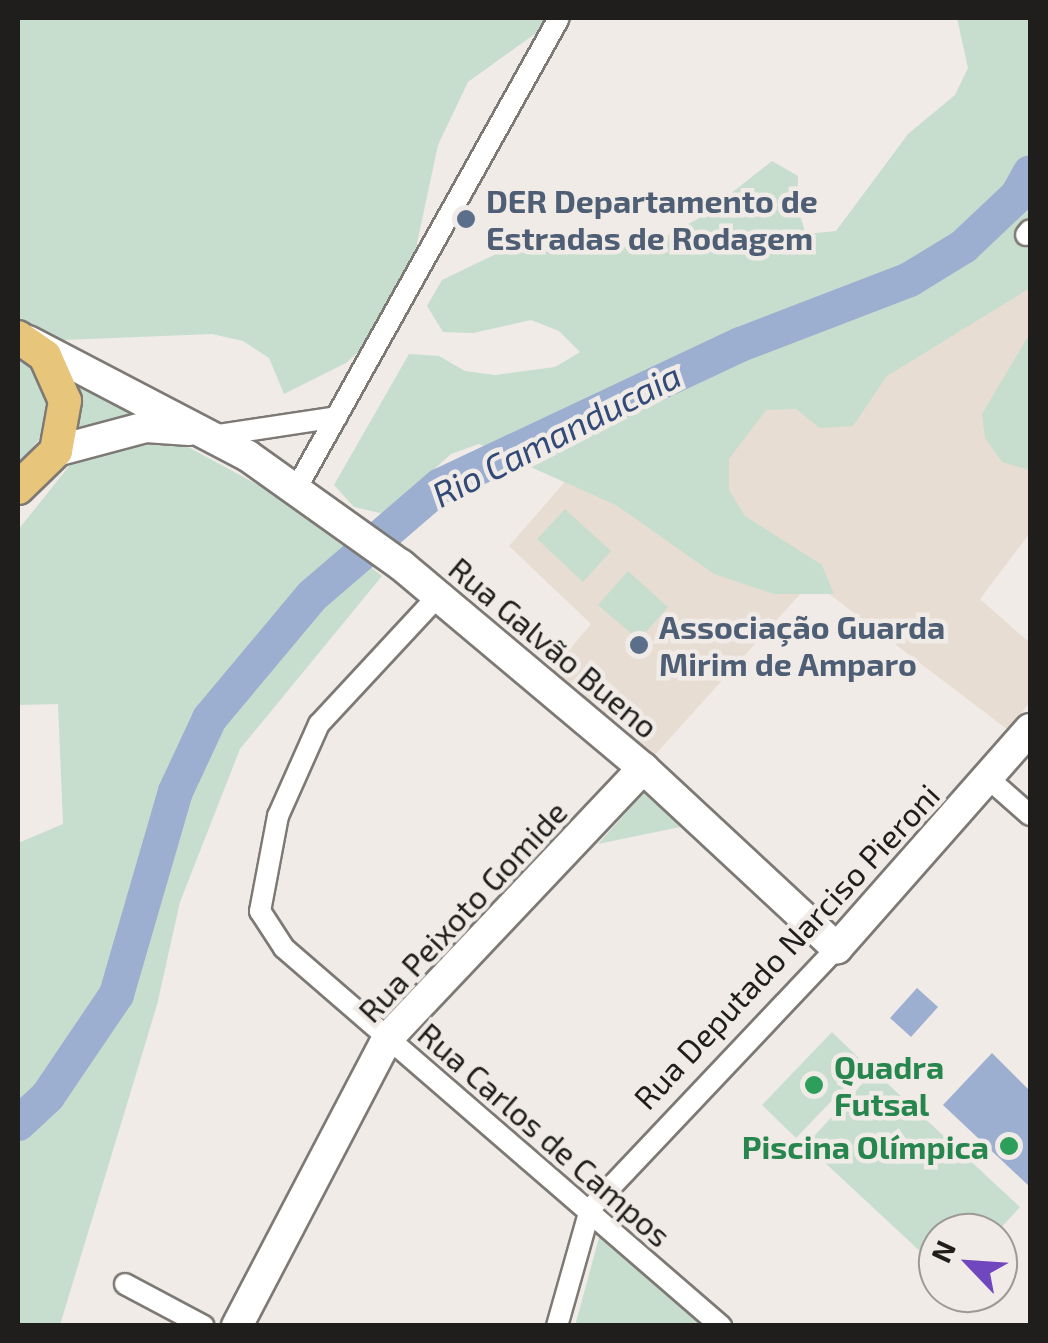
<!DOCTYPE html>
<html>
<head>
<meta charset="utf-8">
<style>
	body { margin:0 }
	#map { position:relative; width:1048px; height:1343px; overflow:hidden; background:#f0ebe7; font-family:"Exo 2",sans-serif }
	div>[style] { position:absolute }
	.built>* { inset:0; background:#e7ddd3 }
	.green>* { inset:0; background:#c7dece }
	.water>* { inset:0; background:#9cafd0 }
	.river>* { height:35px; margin:-17.5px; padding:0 17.5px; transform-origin:17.5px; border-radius:17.5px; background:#9cafd0 }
	.roads { filter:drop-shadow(2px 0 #7d7975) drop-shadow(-2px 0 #7d7975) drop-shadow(0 2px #7d7975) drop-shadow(0 -2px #7d7975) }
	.street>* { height:20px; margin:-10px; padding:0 10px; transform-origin:10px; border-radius:10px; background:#fff }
	.secondary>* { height:30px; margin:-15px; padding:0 15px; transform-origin:15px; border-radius:15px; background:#fff }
	.primary>* { height:32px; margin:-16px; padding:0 16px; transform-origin:16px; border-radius:16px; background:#e7c57a }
	.dots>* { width:28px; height:28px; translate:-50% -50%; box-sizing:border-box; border:5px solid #f0ebe7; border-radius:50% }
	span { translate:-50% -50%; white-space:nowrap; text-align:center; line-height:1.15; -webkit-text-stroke:9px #f0ebe7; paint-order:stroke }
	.service-label { font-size:32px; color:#4e5e75; font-weight:700 }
	.left { translate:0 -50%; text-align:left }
	.street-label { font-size:32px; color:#1f1e1c }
	.leisure-label { font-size:32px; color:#27864d; font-weight:700 }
	.right { translate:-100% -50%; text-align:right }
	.water-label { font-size:35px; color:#314a77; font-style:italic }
	.frame { position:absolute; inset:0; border:20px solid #1f1e1c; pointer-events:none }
	.north { position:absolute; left:918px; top:1213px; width:100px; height:100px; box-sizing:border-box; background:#f0ebe7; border:2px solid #9c9996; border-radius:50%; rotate:295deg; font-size:28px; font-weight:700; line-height:40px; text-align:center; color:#1f1e1c }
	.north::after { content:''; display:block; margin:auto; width:35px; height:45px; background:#7147bf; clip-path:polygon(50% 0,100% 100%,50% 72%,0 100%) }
</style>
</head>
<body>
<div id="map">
	<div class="built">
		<i style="clip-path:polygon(1030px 230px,1030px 533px,980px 599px,1030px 643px,1030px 702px,1008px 730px,812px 581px,643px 768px,542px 682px,591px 624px,509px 546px,577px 468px,754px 388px)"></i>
	</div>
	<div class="green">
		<i style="clip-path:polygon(18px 18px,557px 18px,468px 82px,438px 145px,407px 290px,392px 321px,346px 363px,284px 394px,269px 358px,243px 341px,212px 334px,63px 340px,18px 318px)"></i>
		<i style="clip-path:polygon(957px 18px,1030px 18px,1030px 288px,887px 376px,853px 426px,820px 428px,796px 409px,766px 410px,729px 459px,729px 490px,745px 516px,822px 565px,834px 594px,774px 594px,714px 574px,616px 505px,479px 444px,451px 454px,384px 514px,354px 507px,334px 485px,409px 354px,439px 356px,465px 371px,495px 375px,555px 367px,580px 352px,559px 331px,531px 320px,473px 333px,443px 332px,427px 306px,442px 280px,496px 254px,649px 246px,701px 217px,772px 161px,798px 176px,797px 206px,806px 234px,836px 231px,908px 134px,955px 95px,968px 68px)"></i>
		<i style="clip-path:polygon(1030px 333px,1030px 470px,1029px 470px,1002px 462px,985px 438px,982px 414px)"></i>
		<i style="clip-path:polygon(18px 354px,42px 379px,49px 405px,46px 430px,18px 467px)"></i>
		<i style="clip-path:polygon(74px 377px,152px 412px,79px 427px)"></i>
		<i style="clip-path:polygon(177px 441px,277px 495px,382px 576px,240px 749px,180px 902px,157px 1005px,60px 1325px,18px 1325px,18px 843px,63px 824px,58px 704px,18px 705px,18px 530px,70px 465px,114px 450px)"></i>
		<i style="clip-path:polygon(565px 509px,611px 551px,583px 582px,537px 539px)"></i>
		<i style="clip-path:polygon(628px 571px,668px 607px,639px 640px,598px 605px)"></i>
		<i style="clip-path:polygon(651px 785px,695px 824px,598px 844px)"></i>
		<i style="clip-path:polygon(832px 1032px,866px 1065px,796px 1138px,762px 1105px)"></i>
		<i style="clip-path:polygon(874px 1071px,1020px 1207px,996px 1233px,938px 1233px,938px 1268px,806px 1145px)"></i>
		<i style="clip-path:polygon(600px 1234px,704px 1325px,575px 1326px)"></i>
	</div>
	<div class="water">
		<i style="clip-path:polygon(917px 988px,938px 1007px,911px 1037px,890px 1018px)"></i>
		<i style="clip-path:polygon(992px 1053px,1030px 1091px,1030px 1187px,943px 1105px)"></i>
	</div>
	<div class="river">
		<i style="left:18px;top:1123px;width:40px;rotate:-43deg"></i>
		<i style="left:47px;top:1096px;width:123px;rotate:-55.9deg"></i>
		<i style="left:116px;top:994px;width:211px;rotate:-73.8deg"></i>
		<i style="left:175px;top:791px;width:81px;rotate:-65deg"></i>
		<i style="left:209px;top:718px;width:160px;rotate:-50.1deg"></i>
		<i style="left:312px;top:595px;width:169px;rotate:-40.7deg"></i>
		<i style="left:440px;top:485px;width:331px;rotate:-25.2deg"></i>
		<i style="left:740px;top:344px;width:181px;rotate:-21deg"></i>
		<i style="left:909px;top:279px;width:63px;rotate:-31.4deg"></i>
		<i style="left:963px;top:246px;width:74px;rotate:-43.4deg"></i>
		<i style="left:1017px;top:195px;width:26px;rotate:-61deg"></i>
	</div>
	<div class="roads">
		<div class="street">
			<i style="left:1026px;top:235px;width:6px;rotate:-51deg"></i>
			<i style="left:212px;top:436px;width:126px;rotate:-8.6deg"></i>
			<i style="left:296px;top:489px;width:539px;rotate:-60.82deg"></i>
			<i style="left:439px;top:595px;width:176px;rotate:132.9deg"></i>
			<i style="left:319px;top:724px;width:101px;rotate:114deg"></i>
			<i style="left:278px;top:816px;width:97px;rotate:100.7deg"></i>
			<i style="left:260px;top:911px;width:44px;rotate:57deg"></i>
			<i style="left:284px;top:948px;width:578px;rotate:40.86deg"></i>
			<i style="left:988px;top:778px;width:56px;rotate:41.4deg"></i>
			<i style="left:125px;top:1284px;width:89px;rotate:28deg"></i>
			<i style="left:557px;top:1326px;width:122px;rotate:-74.2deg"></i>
			<i style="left:590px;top:1209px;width:359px;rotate:-46.6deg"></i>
		</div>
		<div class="secondary">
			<i style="left:28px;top:341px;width:248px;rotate:27.6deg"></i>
			<i style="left:248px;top:456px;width:188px;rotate:35.5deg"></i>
			<i style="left:401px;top:565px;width:316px;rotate:40deg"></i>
			<i style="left:643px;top:768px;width:265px;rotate:42.9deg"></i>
			<i style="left:837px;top:948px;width:292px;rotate:-48.6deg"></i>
			<i style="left:56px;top:451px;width:93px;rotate:-14.9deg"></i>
			<i style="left:146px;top:427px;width:43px;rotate:4deg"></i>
			<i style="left:237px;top:1326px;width:324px;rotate:-62.4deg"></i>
			<i style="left:387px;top:1039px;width:373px;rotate:-46.6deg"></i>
		</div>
		<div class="primary">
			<i style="left:18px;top:337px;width:33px;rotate:35deg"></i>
			<i style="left:45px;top:356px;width:49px;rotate:66deg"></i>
			<i style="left:65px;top:401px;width:51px;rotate:100.2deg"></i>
			<i style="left:56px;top:451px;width:53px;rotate:135.8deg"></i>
		</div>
	</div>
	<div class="dots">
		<i style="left:466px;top:219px;background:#5c6f8a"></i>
		<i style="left:639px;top:645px;background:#5c6f8a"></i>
		<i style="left:814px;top:1085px;background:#2e9e5b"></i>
		<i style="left:1009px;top:1146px;background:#2e9e5b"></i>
	</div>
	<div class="service-label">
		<span class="left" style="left:486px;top:219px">DER Departamento de<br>Estradas de Rodagem</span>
		<span class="left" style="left:659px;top:645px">Associação Guarda<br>Mirim de Amparo</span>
	</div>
	<div class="street-label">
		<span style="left:554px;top:647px;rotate:40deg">Rua Galvão Bueno</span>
		<span style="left:462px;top:911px;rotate:-47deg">Rua Peixoto Gomide</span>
		<span style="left:786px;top:946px;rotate:-47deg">Rua Deputado Narciso Pieroni</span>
		<span style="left:545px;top:1134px;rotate:41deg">Rua Carlos de Campos</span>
	</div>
	<div class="leisure-label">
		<span class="left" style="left:834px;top:1085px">Quadra<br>Futsal</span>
		<span class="right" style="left:989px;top:1146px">Piscina Olímpica</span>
	</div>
	<div class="water-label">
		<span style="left:556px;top:434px;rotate:-27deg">Rio Camanducaia</span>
	</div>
	<div class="frame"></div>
	<div class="north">N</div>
</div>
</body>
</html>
